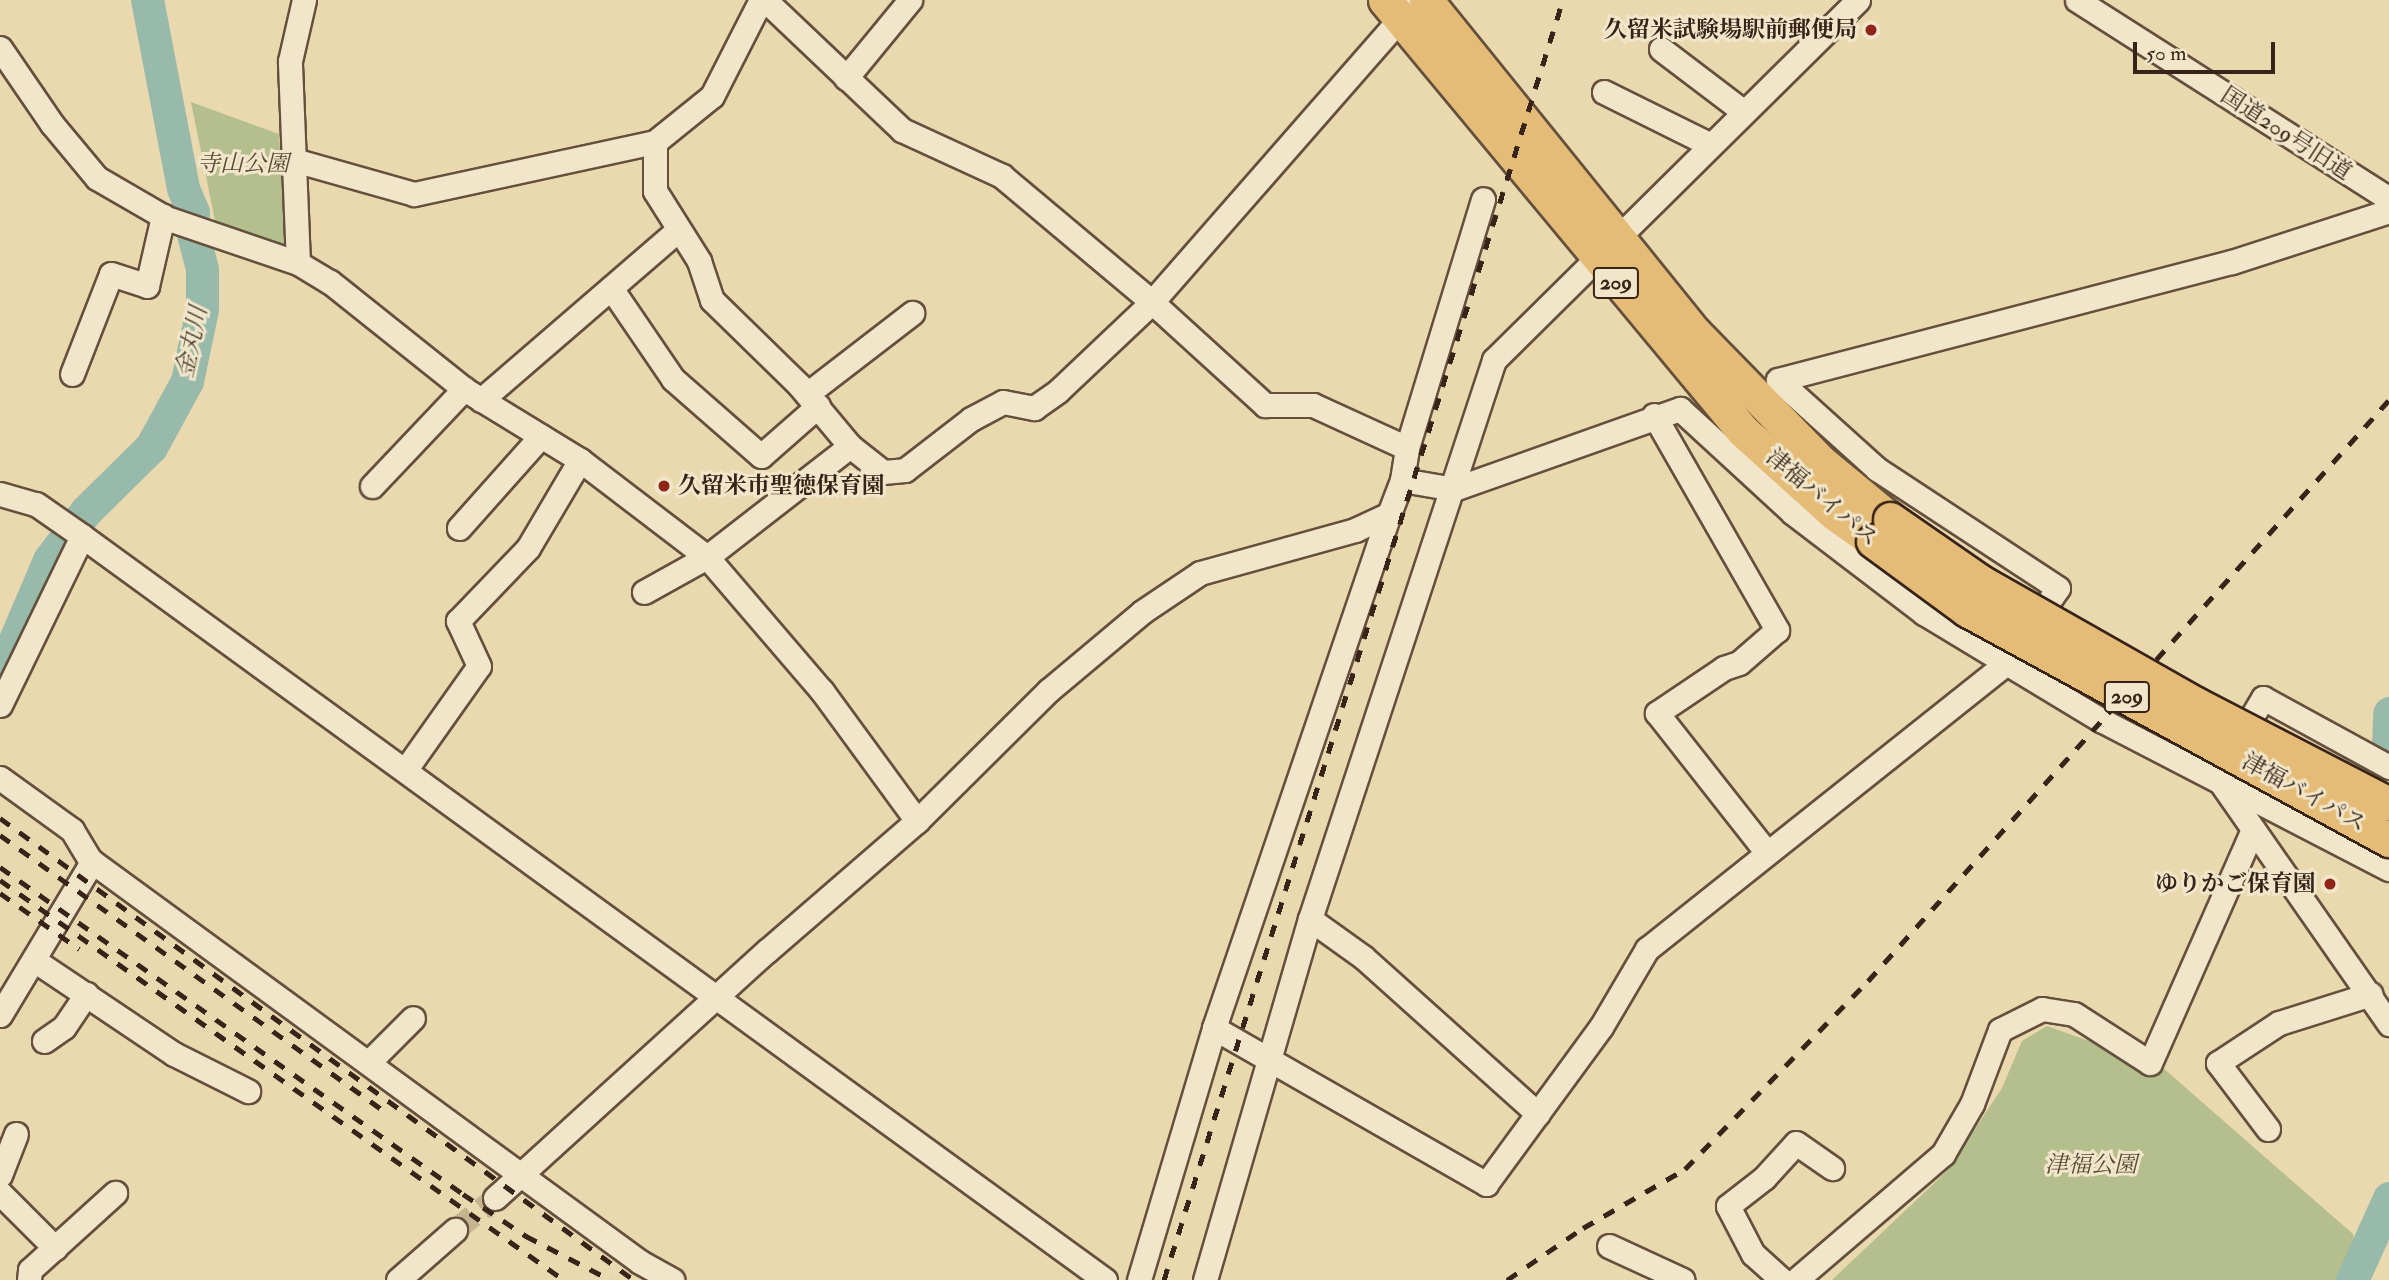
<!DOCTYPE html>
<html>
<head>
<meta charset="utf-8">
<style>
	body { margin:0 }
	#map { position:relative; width:2389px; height:1280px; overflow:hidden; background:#ead8ae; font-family:"IM FELL Double Pica","Noto Serif JP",serif }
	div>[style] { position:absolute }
	.green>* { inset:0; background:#b4bf8d }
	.river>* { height:33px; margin:-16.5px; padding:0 16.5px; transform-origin:16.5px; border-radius:16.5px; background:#98baab }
	.minor-tunnel>* { height:23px; margin-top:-11.5px; transform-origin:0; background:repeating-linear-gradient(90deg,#c6b490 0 23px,transparent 0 34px) }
	.roads { filter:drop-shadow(2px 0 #64503d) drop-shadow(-2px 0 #64503d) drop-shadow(0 2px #64503d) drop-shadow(0 -2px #64503d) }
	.minor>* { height:23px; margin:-11.5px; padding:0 11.5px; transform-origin:11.5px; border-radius:11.5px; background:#f1e6ca }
	.highway>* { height:33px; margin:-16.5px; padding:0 16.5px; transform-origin:16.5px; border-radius:16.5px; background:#e5bc77 }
	.rail>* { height:5px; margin-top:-2.5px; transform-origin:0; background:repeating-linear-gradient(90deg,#372317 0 12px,transparent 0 24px) }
	.bridges { filter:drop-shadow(2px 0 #372317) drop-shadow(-2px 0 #372317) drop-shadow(0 2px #372317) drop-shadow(0 -2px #372317) }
	.highway-bridge>* { height:33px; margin:-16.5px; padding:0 16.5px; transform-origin:16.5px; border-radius:16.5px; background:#e5bc77 }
	.dots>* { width:19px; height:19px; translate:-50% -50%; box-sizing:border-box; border:4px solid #f1e6ca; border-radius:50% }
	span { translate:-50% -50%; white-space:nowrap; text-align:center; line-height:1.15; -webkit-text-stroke:6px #f1e6ca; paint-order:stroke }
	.shield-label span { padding:2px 5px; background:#f1e6ca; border:2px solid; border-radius:5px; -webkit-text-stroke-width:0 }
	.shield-label { font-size:21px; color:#372317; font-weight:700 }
	.poi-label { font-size:23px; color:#372317; font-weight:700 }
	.right { translate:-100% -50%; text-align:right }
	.left { translate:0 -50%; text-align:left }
	.street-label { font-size:23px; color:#372317 }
	.park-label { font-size:23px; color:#564a34; font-style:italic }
	.water-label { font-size:24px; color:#4f493c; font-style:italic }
	.scale { position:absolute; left:2133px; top:42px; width:142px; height:32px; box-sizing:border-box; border:4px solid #372317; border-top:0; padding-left:9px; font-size:21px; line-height:24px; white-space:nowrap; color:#372317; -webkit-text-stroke:5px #f1e6ca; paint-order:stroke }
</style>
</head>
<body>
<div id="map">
	<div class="green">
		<i style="clip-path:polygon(191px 102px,279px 134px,287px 251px,215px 221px)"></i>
		<i style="clip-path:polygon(2047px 1026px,2162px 1067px,2353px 1234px,2358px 1280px,1832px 1280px,1948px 1170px,2002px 1088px,2022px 1041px)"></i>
	</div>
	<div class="river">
		<i style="left:0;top:675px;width:125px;rotate:-66.9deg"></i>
		<i style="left:49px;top:560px;width:61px;rotate:-52.9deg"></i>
		<i style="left:86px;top:511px;width:91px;rotate:-44.6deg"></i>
		<i style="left:151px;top:447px;width:75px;rotate:-61.4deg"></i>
		<i style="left:187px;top:381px;width:74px;rotate:-78.2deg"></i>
		<i style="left:202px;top:309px;width:40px;rotate:-90deg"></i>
		<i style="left:202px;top:269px;width:40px;rotate:-104.4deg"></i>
		<i style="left:192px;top:230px;width:18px;rotate:-87deg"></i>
		<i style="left:193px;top:212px;width:26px;rotate:-113deg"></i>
		<i style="left:183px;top:188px;width:191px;rotate:-100.8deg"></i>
		<i style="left:2388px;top:749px;width:36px;rotate:-88deg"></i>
		<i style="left:2352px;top:1280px;width:90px;rotate:-65.7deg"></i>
	</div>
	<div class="minor-tunnel">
		<i style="left:455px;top:1230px;width:51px;rotate:-38.7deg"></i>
	</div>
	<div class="roads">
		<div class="minor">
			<i style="left:2077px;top:0;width:370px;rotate:32.5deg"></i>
			<i style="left:0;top:48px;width:92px;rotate:55.6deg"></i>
			<i style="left:52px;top:124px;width:70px;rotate:50.2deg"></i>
			<i style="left:97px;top:178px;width:80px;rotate:30.1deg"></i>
			<i style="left:166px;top:218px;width:139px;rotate:18.8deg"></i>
			<i style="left:298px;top:263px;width:37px;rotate:31deg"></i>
			<i style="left:330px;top:282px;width:171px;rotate:38.6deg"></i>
			<i style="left:464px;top:389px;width:136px;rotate:31.5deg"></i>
			<i style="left:580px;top:460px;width:160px;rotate:37.4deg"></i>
			<i style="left:707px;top:557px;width:177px;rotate:49.4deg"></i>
			<i style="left:822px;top:691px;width:161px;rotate:53.8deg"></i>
			<i style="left:1661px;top:49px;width:104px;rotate:37.2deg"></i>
			<i style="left:846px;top:78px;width:101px;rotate:-50.6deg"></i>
			<i style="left:1604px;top:92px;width:119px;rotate:26.4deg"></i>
			<i style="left:655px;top:142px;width:49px;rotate:90deg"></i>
			<i style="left:655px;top:191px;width:83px;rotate:57.8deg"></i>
			<i style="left:699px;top:261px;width:41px;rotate:71.6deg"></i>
			<i style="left:712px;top:300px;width:122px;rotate:44.3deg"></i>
			<i style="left:799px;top:385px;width:80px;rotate:50.1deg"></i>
			<i style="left:850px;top:446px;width:42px;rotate:38.2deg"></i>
			<i style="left:883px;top:472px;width:22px;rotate:-5deg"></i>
			<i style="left:905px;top:470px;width:83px;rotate:-37.7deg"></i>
			<i style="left:971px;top:419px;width:36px;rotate:-28deg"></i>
			<i style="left:1003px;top:402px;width:32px;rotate:11deg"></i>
			<i style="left:1034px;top:408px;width:29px;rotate:-35deg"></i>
			<i style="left:1058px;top:391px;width:129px;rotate:-43.4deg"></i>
			<i style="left:1152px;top:302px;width:390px;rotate:-48.8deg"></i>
			<i style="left:294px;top:160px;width:125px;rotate:15.8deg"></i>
			<i style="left:414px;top:194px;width:247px;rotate:-12.2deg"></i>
			<i style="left:655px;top:142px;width:73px;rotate:-38.9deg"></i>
			<i style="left:712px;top:96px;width:108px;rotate:-63deg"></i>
			<i style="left:298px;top:263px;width:202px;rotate:-92.3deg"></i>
			<i style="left:290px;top:61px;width:63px;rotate:-77.1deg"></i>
			<i style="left:611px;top:288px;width:110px;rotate:55.7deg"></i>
			<i style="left:673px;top:379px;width:117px;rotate:41.2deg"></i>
			<i style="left:761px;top:456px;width:76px;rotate:-41.3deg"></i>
			<i style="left:72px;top:374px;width:107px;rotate:-68.7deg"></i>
			<i style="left:111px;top:274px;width:38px;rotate:18deg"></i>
			<i style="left:147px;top:286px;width:72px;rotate:-77.1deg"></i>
			<i style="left:1778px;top:380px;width:469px;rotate:-14.6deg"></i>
			<i style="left:2232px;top:262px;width:165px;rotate:-18deg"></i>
			<i style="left:807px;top:394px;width:133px;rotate:-37.6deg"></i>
			<i style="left:481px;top:400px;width:259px;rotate:-40.8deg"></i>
			<i style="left:1654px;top:415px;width:248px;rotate:60.2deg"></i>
			<i style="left:1777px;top:630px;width:50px;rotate:139deg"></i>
			<i style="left:1739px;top:663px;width:16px;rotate:162deg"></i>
			<i style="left:1724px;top:668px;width:81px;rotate:146.1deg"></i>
			<i style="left:1657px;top:713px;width:178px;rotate:51.8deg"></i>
			<i style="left:1407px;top:448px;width:260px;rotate:-73deg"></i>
			<i style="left:1402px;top:480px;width:53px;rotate:9.8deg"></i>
			<i style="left:1454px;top:489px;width:240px;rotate:-19.5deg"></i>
			<i style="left:1680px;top:409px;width:154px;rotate:42.6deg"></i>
			<i style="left:1793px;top:513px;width:165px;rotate:37.4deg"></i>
			<i style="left:1924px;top:613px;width:207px;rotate:31.2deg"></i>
			<i style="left:2101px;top:720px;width:324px;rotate:27.4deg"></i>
			<i style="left:372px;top:486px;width:134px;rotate:-46.5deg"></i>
			<i style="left:0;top:494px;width:37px;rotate:16deg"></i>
			<i style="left:36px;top:504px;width:56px;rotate:34.8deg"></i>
			<i style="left:82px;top:536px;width:1265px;rotate:36.03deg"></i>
			<i style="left:459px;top:528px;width:123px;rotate:-48.3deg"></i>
			<i style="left:644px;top:592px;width:72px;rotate:-29.1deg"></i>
			<i style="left:707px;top:557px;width:181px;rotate:-37.8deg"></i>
			<i style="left:0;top:705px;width:188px;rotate:-64.1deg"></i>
			<i style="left:2238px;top:740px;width:49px;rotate:-59.2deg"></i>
			<i style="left:2263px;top:698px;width:144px;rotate:28.7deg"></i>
			<i style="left:406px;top:769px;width:126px;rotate:-54.7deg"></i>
			<i style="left:479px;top:666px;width:50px;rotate:-115deg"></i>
			<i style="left:458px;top:621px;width:101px;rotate:-46.2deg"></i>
			<i style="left:528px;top:548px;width:102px;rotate:-59.4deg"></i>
			<i style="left:0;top:778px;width:89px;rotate:35.8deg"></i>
			<i style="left:72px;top:830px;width:35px;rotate:59deg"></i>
			<i style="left:90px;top:860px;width:681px;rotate:36.16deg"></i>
			<i style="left:640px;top:1262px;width:37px;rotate:29deg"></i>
			<i style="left:2221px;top:783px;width:294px;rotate:55.1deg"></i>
			<i style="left:1310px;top:919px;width:65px;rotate:35.6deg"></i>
			<i style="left:1363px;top:957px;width:235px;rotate:41.9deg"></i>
			<i style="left:34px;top:960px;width:169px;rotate:33.9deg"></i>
			<i style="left:174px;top:1054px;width:83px;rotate:26.6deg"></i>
			<i style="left:0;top:1015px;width:179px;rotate:-59deg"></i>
			<i style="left:1214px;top:1028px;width:314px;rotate:29.8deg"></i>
			<i style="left:1486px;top:1184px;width:195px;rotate:-53.8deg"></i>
			<i style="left:1601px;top:1027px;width:91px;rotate:-59.5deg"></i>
			<i style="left:1647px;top:949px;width:459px;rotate:-38.5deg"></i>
			<i style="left:2006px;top:663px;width:91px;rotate:-55.3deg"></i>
			<i style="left:2058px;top:588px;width:217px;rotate:-146.7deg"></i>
			<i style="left:1877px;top:469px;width:133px;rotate:-138deg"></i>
			<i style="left:44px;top:1041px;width:24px;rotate:-35deg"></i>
			<i style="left:64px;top:1027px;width:40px;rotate:-56deg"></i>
			<i style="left:369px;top:1062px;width:62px;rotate:-45deg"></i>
			<i style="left:2268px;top:1129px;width:83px;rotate:-127.1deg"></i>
			<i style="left:2218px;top:1063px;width:73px;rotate:-33.3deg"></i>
			<i style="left:2279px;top:1023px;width:96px;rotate:-17.5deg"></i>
			<i style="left:0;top:1175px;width:44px;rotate:-68.7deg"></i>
			<i style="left:0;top:1193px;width:78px;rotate:45deg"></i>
			<i style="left:495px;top:1198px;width:369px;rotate:-42.3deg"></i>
			<i style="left:768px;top:950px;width:197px;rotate:-40.9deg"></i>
			<i style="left:917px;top:821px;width:185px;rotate:-44.8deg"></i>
			<i style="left:1048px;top:691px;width:123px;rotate:-40deg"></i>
			<i style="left:1142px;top:612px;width:70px;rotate:-33.9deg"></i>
			<i style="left:1200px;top:573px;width:161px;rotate:-15.5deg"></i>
			<i style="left:1355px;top:530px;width:38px;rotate:-25deg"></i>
			<i style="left:1389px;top:514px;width:36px;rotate:-69deg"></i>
			<i style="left:1402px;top:480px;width:32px;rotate:-81deg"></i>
			<i style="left:1407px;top:448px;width:103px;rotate:-155.4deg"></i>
			<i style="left:1313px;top:405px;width:48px;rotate:180deg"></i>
			<i style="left:1265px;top:405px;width:153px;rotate:-137.7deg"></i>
			<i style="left:1152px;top:302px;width:196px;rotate:-140deg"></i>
			<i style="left:1002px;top:176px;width:110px;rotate:-155.3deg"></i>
			<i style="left:902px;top:130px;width:189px;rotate:-136.5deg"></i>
			<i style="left:1609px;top:1246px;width:81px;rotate:24.7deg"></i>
			<i style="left:29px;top:1280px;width:10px;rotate:-84deg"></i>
			<i style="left:30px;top:1270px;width:115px;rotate:-42.2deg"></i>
			<i style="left:398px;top:1280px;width:76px;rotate:-41.3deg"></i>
			<i style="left:1139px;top:1280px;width:263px;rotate:-73.4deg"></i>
			<i style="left:1214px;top:1028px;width:543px;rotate:-71.2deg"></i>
			<i style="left:1205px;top:1280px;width:376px;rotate:-73.8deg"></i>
			<i style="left:1310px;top:919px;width:589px;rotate:-71.78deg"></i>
			<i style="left:1494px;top:360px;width:512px;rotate:-44.68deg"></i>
			<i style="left:1782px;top:1280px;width:39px;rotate:-138deg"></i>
			<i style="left:1753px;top:1254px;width:54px;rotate:-117.5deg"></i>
			<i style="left:1728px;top:1206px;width:46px;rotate:-37.9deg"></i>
			<i style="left:1764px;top:1178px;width:47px;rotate:-47.6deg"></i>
			<i style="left:1796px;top:1143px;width:44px;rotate:34.8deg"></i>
			<i style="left:1796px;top:1280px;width:194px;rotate:-40.6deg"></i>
			<i style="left:1943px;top:1154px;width:58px;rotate:-59.9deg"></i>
			<i style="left:1972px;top:1104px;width:79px;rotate:-69.3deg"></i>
			<i style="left:2000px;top:1030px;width:47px;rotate:-26.6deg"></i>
			<i style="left:2042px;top:1009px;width:32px;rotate:9deg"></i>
			<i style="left:2074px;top:1014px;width:90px;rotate:32.8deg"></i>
			<i style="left:2150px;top:1063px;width:255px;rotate:-66.2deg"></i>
		</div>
		<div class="highway">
			<i style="left:1385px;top:0;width:560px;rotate:50.29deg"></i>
			<i style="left:1743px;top:431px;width:122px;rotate:42deg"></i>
			<i style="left:1834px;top:513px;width:48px;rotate:35.7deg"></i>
			<i style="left:1426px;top:0;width:428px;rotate:51.1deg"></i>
			<i style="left:1695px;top:333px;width:180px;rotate:45.7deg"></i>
			<i style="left:1821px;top:462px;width:89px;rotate:39.6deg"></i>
		</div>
	</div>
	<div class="rail">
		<i style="left:0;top:818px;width:784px;rotate:36.08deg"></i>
		<i style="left:0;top:835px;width:471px;rotate:35.7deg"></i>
		<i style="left:0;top:867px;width:567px;rotate:35.23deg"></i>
		<i style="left:463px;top:1194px;width:76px;rotate:33.7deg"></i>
		<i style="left:526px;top:1236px;width:96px;rotate:27.4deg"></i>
		<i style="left:0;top:880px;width:691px;rotate:35.35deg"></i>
		<i style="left:0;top:893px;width:97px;rotate:35.3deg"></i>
		<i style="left:1164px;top:1280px;width:1341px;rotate:-72.69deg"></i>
		<i style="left:1507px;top:1280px;width:92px;rotate:-34.4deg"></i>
		<i style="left:1583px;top:1228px;width:118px;rotate:-30deg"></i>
		<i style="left:1685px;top:1169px;width:262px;rotate:-45.8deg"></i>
		<i style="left:1868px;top:981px;width:780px;rotate:-48.12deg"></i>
	</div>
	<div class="bridges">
		<div class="highway-bridge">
			<i style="left:1890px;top:519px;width:111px;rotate:34.7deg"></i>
			<i style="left:1981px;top:582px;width:247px;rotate:29.6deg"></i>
			<i style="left:2196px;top:704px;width:217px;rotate:27.4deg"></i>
			<i style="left:1873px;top:541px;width:117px;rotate:36.3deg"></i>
			<i style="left:1967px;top:610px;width:481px;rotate:28.6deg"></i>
		</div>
	</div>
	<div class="dots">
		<i style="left:1871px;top:30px;background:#8f2418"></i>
		<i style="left:664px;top:486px;background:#8f2418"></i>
		<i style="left:2330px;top:884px;background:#8f2418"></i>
	</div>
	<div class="shield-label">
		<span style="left:1616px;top:283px">209</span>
		<span style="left:2127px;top:697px">209</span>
	</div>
	<div class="poi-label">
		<span class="right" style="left:1857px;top:30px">久留米試験場駅前郵便局</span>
		<span class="left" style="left:678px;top:486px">久留米市聖徳保育園</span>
		<span class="right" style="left:2316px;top:884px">ゆりかご保育園</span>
	</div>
	<div class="street-label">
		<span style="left:2286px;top:134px;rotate:33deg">国道209号旧道</span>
		<span style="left:1822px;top:498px;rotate:40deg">津福バイパス</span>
		<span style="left:2304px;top:793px;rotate:29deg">津福バイパス</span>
	</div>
	<div class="park-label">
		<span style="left:243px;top:164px">寺山公園</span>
		<span style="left:2091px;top:1165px">津福公園</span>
	</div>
	<div class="water-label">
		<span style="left:192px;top:342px;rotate:-78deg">金丸川</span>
	</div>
	<div class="scale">50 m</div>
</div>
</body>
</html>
